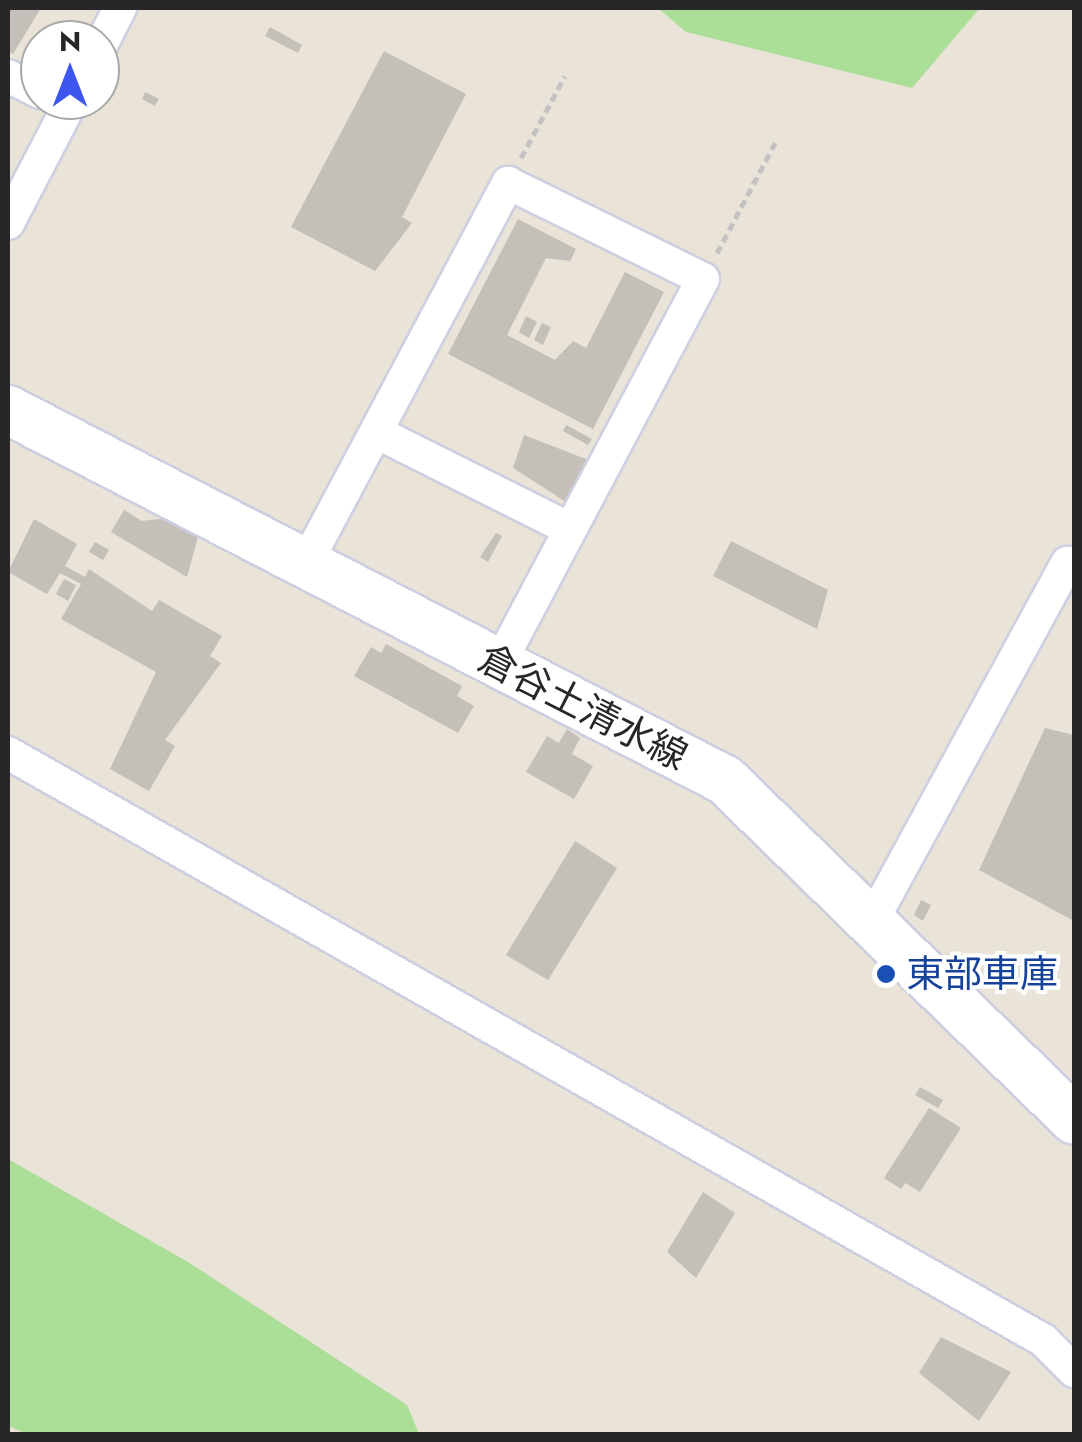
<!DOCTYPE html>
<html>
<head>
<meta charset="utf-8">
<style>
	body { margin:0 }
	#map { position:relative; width:1082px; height:1442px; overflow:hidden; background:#e9e3d8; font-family:Jost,"Noto Sans JP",sans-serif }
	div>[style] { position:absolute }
	.green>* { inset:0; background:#abde97 }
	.building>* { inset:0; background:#c4bfb8 }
	.path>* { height:5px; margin-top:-2.5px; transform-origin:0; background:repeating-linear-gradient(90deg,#c3c3c3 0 8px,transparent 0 13px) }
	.roads { filter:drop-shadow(2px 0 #ced0df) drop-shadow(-2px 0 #ced0df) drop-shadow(0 2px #ced0df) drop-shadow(0 -2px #ced0df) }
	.minor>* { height:32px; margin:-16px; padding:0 16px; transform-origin:16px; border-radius:16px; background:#fff }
	.secondary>* { height:48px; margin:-24px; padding:0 24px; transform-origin:24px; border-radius:24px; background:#fff }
	.dots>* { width:28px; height:28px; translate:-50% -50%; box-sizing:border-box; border:5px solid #fff; border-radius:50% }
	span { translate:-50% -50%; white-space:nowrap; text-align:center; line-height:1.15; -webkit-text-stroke:8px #fff; paint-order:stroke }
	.street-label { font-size:38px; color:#272727 }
	.transit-label { font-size:38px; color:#164399 }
	.left { translate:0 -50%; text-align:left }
	.frame { position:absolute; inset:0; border:10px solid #272727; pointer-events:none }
	.north { position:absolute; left:20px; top:20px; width:100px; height:100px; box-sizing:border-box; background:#fff; border:2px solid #a9a9a9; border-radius:50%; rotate:0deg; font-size:28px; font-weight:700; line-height:40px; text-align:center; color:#272727 }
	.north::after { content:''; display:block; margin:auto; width:35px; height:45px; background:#3e56f0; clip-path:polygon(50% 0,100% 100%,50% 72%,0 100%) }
</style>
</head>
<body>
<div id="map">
	<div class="green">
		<i style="clip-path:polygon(658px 8px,980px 8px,912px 88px,686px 32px)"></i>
		<i style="clip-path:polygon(8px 1159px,188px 1262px,407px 1405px,419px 1434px,27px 1434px,8px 1426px)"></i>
	</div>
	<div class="building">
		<i style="clip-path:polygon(8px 8px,41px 8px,13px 54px,8px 50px)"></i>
		<i style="clip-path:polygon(270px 27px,302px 45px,298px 53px,265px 36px)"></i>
		<i style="clip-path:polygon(384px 51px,466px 94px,402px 217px,412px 223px,375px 271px,291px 227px)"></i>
		<i style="clip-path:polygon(145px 92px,159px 99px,155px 106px,142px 99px)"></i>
		<i style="clip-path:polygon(518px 219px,576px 249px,570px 261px,546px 258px,507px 335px,555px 360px,573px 341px,586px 348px,625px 272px,664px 292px,593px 429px,448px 354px)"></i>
		<i style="clip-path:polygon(526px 316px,537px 322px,529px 338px,519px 332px)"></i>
		<i style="clip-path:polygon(542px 323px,551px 327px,543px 345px,534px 340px)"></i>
		<i style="clip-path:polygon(566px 425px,592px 439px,588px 445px,563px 431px)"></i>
		<i style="clip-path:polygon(524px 435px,591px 461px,566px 502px,513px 468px)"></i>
		<i style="clip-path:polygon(124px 510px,142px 521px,166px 518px,198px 537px,187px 577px,111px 532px)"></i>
		<i style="clip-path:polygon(34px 519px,77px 544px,65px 566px,85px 577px,89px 569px,152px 611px,159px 600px,222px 636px,210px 656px,221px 663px,165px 740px,175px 746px,149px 791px,110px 769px,156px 672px,61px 619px,81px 584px,60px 573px,47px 594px,8px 572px)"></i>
		<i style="clip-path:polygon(496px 533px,502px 536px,488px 562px,480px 557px)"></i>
		<i style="clip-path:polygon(731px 541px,828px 590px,817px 629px,713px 576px)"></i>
		<i style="clip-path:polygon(95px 542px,109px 550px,103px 560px,89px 552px)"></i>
		<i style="clip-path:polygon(64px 579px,76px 585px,68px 601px,56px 594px)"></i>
		<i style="clip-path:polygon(386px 644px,462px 686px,457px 696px,474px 706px,458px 733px,354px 676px,371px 647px,381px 653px)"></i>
		<i style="clip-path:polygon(1045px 728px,1074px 735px,1074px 921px,979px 870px)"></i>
		<i style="clip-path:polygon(567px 729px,580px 738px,572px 754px,593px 766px,574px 799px,526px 772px,547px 736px,559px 743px)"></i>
		<i style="clip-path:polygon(575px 841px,617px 868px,548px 980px,506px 955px)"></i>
		<i style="clip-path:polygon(921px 900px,931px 905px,923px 921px,914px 915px)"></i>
		<i style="clip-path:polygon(920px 1087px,943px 1100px,938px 1108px,915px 1095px)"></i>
		<i style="clip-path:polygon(929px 1108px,961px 1128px,920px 1192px,905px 1183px,901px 1189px,884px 1178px)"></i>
		<i style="clip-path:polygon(703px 1192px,735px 1213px,696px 1278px,667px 1252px)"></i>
		<i style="clip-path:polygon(941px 1337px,1011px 1372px,979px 1421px,919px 1373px)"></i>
	</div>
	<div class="path">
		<i style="left:521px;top:158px;width:93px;rotate:-61.8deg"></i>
		<i style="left:717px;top:253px;width:127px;rotate:-62.2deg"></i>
	</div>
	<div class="roads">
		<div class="minor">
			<i style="left:100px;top:47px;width:44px;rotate:-62.9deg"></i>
			<i style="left:8px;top:76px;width:36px;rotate:27deg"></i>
			<i style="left:8px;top:223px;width:139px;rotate:-62.5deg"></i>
			<i style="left:376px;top:432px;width:217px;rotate:26.6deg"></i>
			<i style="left:305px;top:565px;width:433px;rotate:-62deg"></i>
			<i style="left:508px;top:183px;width:217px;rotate:26.2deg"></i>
			<i style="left:703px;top:279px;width:436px;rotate:117.9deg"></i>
			<i style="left:8px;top:753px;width:1190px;rotate:29.56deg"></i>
			<i style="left:1043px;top:1340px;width:44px;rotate:45deg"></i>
			<i style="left:872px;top:921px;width:408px;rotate:-61.4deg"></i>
		</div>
		<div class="secondary">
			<i style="left:8px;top:410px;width:807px;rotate:27.3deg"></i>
			<i style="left:725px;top:780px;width:487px;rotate:44.2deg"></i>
		</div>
	</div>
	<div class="dots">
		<i style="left:886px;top:974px;background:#1a4fb4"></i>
	</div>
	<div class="street-label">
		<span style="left:583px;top:707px;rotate:27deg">倉谷土清水線</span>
	</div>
	<div class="transit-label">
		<span class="left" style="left:906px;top:974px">東部車庫</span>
	</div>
	<div class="frame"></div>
	<div class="north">N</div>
</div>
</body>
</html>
